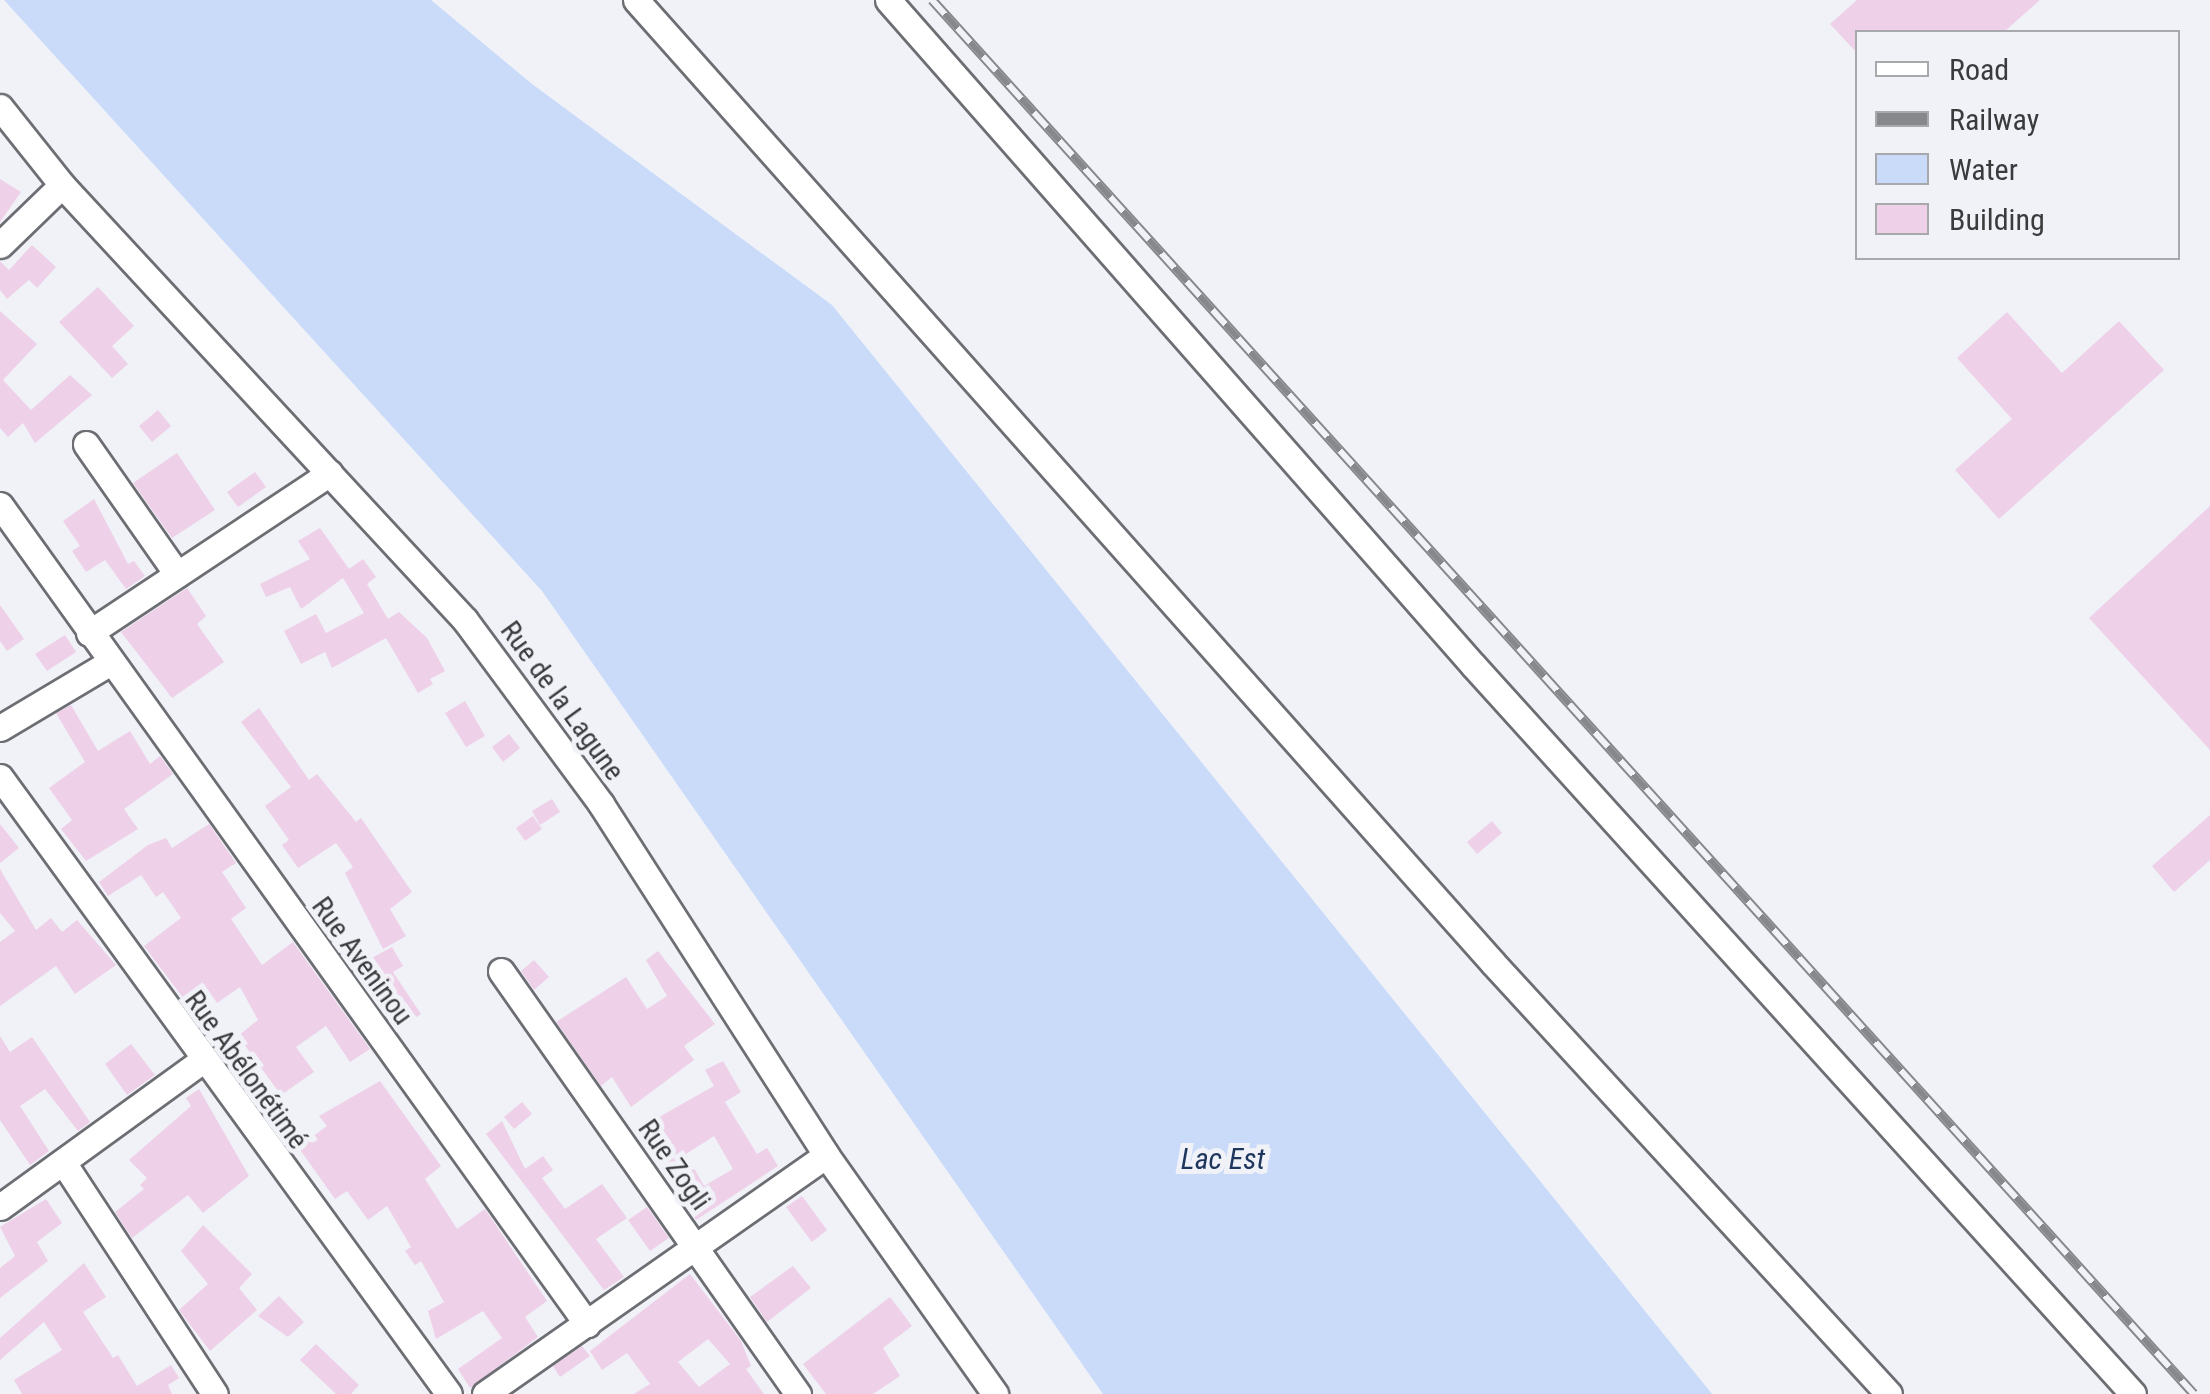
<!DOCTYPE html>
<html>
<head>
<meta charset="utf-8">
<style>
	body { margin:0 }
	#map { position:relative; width:2210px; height:1394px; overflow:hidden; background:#f0f2f8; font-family:"Roboto Condensed",sans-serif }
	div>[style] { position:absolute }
	.water>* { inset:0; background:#c9dbf9 }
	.building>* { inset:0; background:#eed0e8 }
	.roads { filter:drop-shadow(2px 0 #6c6e73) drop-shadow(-2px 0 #6c6e73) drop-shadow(0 2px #6c6e73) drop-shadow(0 -2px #6c6e73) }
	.minor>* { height:25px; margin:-12.5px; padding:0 12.5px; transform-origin:12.5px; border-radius:12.5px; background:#fff }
	.rail>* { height:10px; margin-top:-5px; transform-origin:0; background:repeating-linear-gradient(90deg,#f0f2f8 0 19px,#87888c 0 38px); box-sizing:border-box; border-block:2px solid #87888c }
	span { translate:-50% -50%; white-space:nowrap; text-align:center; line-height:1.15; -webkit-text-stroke:10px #f0f2f8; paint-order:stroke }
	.street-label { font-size:28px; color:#3a3b3d }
	.water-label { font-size:30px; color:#1e355c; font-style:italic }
	.legend { position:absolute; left:1855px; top:30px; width:325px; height:230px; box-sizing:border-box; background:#f0f2f8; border:2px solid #a7a9ad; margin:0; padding:12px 18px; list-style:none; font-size:30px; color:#3a3b3d }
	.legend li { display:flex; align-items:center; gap:20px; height:50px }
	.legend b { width:50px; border:2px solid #a7a9ad }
</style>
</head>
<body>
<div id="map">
	<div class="water">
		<i style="clip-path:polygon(4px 0,431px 0,532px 84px,832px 305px,1712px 1394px,1103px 1394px,542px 591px)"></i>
	</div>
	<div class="building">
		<i style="clip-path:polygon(1857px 0,2040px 0,2004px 32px,1858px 32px,1858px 54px,1830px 24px)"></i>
		<i style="clip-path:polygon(0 179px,21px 192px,0 222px)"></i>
		<i style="clip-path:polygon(32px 245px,56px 267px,37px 288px,29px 280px,7px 299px,0 290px,0 261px,9px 270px)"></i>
		<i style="clip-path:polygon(98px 287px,134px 326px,112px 346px,128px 364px,112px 378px,59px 322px)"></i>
		<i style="clip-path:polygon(0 311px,37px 344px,3px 380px,31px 410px,70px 375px,92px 395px,35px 443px,23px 423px,8px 437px,0 428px)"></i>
		<i style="clip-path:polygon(2007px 312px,2062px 373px,2119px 321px,2164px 370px,1999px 519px,1955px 470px,2012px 419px,1957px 358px)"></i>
		<i style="clip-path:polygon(158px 410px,171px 426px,152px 442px,139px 426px)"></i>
		<i style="clip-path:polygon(177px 453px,215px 510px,172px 538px,133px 483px)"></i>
		<i style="clip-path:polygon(255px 472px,266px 487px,238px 507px,227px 492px)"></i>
		<i style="clip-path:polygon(94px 499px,128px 564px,134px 561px,145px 576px,126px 589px,105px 560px,86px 572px,72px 551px,80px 546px,63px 521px)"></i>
		<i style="clip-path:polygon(2210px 506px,2210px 750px,2089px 618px)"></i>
		<i style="clip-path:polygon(320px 528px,349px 569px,363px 559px,376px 577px,367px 584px,388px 619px,399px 612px,427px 638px,445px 671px,430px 679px,433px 684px,418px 693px,386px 638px,332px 668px,325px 652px,301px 664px,284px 631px,316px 614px,326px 633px,364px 613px,343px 578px,301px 609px,290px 587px,266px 597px,260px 584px,310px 559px,298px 541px)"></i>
		<i style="clip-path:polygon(187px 588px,206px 616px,197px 624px,224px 662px,172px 698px,121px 632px)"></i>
		<i style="clip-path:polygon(0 605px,24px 639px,7px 651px,0 641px)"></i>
		<i style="clip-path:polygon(65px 635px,76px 652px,47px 671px,35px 654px)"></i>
		<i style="clip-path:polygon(465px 701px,485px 736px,466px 747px,445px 713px)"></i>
		<i style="clip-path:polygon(71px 705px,98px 751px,130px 731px,150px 764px,160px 756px,173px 774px,124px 809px,138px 829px,86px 861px,61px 829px,72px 820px,49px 788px,85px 762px,56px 713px)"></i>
		<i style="clip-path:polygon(259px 708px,309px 780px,317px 774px,356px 822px,361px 818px,412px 892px,390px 909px,406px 936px,383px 949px,345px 873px,353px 867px,336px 843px,298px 868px,282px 845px,289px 840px,265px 806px,291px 787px,241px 722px)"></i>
		<i style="clip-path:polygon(509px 734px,520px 748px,503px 762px,492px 747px)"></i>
		<i style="clip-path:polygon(552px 799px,560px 812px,540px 825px,532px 811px)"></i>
		<i style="clip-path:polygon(2210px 815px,2210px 860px,2174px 892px,2152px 866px)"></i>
		<i style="clip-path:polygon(533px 816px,542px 829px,525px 841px,516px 828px)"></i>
		<i style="clip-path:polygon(1492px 821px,1502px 833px,1477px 854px,1467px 842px)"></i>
		<i style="clip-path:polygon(0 824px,19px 848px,0 863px)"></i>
		<i style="clip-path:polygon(209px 824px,236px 863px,222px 872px,246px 908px,231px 919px,262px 965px,293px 942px,370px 1049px,350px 1062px,326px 1026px,296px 1047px,314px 1072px,281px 1095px,238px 1036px,258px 1020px,240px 987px,217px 1003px,204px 984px,184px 999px,144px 946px,181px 918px,163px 892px,156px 897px,141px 875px,108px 896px,99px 882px,148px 845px,166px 838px,172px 848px)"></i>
		<i style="clip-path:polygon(0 869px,36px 930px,51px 918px,62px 932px,77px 920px,116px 965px,75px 994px,56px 966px,0 1006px,0 942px,15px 931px,0 913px)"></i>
		<i style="clip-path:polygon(392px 947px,403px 966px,393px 972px,421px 1014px,408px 1023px,366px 961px)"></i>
		<i style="clip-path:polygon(658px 951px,715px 1024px,684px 1046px,694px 1060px,631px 1107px,612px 1077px,601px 1086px,556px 1022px,626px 977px,647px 1009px,667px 996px,646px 960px)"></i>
		<i style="clip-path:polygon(534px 960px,549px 977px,534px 990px,521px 971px)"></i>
		<i style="clip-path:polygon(0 1036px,10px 1052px,32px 1037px,90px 1122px,78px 1131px,45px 1089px,20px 1106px,49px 1151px,30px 1165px,0 1120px)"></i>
		<i style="clip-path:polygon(131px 1044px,155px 1075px,127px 1095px,105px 1064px)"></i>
		<i style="clip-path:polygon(evenodd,723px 1061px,741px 1092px,725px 1102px,757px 1154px,767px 1148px,778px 1166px,696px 1220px,643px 1126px,714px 1086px,705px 1070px,723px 1061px,714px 1136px,733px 1169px,704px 1186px,686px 1154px,714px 1136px)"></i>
		<i style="clip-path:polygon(380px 1081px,441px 1166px,425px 1179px,457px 1229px,485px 1209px,547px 1301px,525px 1317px,538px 1337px,470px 1388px,458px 1369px,502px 1338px,483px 1311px,436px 1339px,428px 1311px,444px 1302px,421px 1261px,415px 1265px,405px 1251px,411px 1247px,387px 1206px,368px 1220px,347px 1191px,335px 1199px,298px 1147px,327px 1126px,319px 1116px)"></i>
		<i style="clip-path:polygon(199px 1089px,249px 1176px,203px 1213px,188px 1195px,132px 1238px,115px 1212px,144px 1189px,140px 1185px,147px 1178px,129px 1160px,191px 1106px,186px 1098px)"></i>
		<i style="clip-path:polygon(522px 1102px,532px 1114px,514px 1129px,504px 1117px)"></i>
		<i style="clip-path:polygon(502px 1121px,525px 1169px,543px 1156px,553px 1170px,542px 1178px,565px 1209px,602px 1184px,627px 1218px,596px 1239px,624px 1277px,604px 1290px,486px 1134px)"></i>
		<i style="clip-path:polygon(802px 1196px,827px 1230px,812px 1242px,786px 1207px)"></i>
		<i style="clip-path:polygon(46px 1199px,62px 1223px,37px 1242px,48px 1261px,0 1298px,0 1268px,15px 1256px,0 1227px)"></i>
		<i style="clip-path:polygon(647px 1207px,669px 1238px,650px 1251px,628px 1220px)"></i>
		<i style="clip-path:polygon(203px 1225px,252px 1274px,239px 1288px,257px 1310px,210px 1351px,179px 1310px,208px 1284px,181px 1251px)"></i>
		<i style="clip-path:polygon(84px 1263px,106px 1297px,83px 1312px,113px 1358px,118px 1355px,137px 1386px,171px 1365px,179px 1378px,168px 1385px,172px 1394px,22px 1394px,14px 1380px,62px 1350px,44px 1322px,0 1360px,0 1338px)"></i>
		<i style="clip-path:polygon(793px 1266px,811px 1288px,767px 1322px,750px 1297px)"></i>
		<i style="clip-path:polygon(evenodd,690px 1274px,741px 1341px,751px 1366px,746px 1369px,764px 1394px,634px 1394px,650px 1384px,627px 1353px,602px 1370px,590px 1351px,690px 1274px,708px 1339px,730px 1364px,699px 1387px,678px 1362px,708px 1339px)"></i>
		<i style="clip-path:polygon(279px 1296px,304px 1322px,288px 1337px,258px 1316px)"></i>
		<i style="clip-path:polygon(890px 1297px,912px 1326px,883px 1348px,900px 1376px,873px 1394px,826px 1394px,803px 1364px)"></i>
		<i style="clip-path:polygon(316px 1344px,359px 1385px,351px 1394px,336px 1394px,300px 1360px)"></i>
		<i style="clip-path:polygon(582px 1346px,590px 1356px,560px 1377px,553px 1366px)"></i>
	</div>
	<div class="roads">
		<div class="minor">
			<i style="left:636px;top:0;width:1289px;rotate:48.33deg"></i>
			<i style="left:1493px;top:963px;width:585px;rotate:47.42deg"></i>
			<i style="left:888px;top:0;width:886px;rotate:48.66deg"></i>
			<i style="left:1473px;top:665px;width:983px;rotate:47.84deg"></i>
			<i style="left:0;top:107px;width:100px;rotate:51.5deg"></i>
			<i style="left:62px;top:185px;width:593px;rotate:47.19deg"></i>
			<i style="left:465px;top:620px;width:229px;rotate:53.5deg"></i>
			<i style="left:601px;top:804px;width:417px;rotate:57.3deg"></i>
			<i style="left:826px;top:1155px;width:293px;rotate:54.7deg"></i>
			<i style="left:0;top:245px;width:86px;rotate:-44.1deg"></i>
			<i style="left:86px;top:444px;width:159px;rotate:55deg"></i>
			<i style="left:0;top:505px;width:1008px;rotate:54.37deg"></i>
			<i style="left:89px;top:633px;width:289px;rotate:-33.6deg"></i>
			<i style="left:0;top:728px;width:127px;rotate:-30.8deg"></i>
			<i style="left:0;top:777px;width:763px;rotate:53.96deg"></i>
			<i style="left:501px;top:971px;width:517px;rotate:54.93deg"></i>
			<i style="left:63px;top:1162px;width:277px;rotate:56.8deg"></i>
			<i style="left:0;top:1207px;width:249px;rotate:-35.9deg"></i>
			<i style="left:485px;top:1394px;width:416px;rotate:-35deg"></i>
		</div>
	</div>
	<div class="rail">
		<i style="left:932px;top:0;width:1880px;rotate:47.85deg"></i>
	</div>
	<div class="street-label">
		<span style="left:562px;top:701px;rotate:54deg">Rue de la Lagune</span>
		<span style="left:362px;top:961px;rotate:54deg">Rue Aveninou</span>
		<span style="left:246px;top:1070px;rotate:54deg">Rue Abélonétimé</span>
		<span style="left:674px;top:1165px;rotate:55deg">Rue Zogli</span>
	</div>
	<div class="water-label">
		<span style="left:1223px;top:1159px">Lac Est</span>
	</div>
	<ul class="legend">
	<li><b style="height:12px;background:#fff"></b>Road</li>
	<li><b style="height:12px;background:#87888c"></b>Railway</li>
	<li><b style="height:28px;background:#c9dbf9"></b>Water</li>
	<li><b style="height:28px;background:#eed0e8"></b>Building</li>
	</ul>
</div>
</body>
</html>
